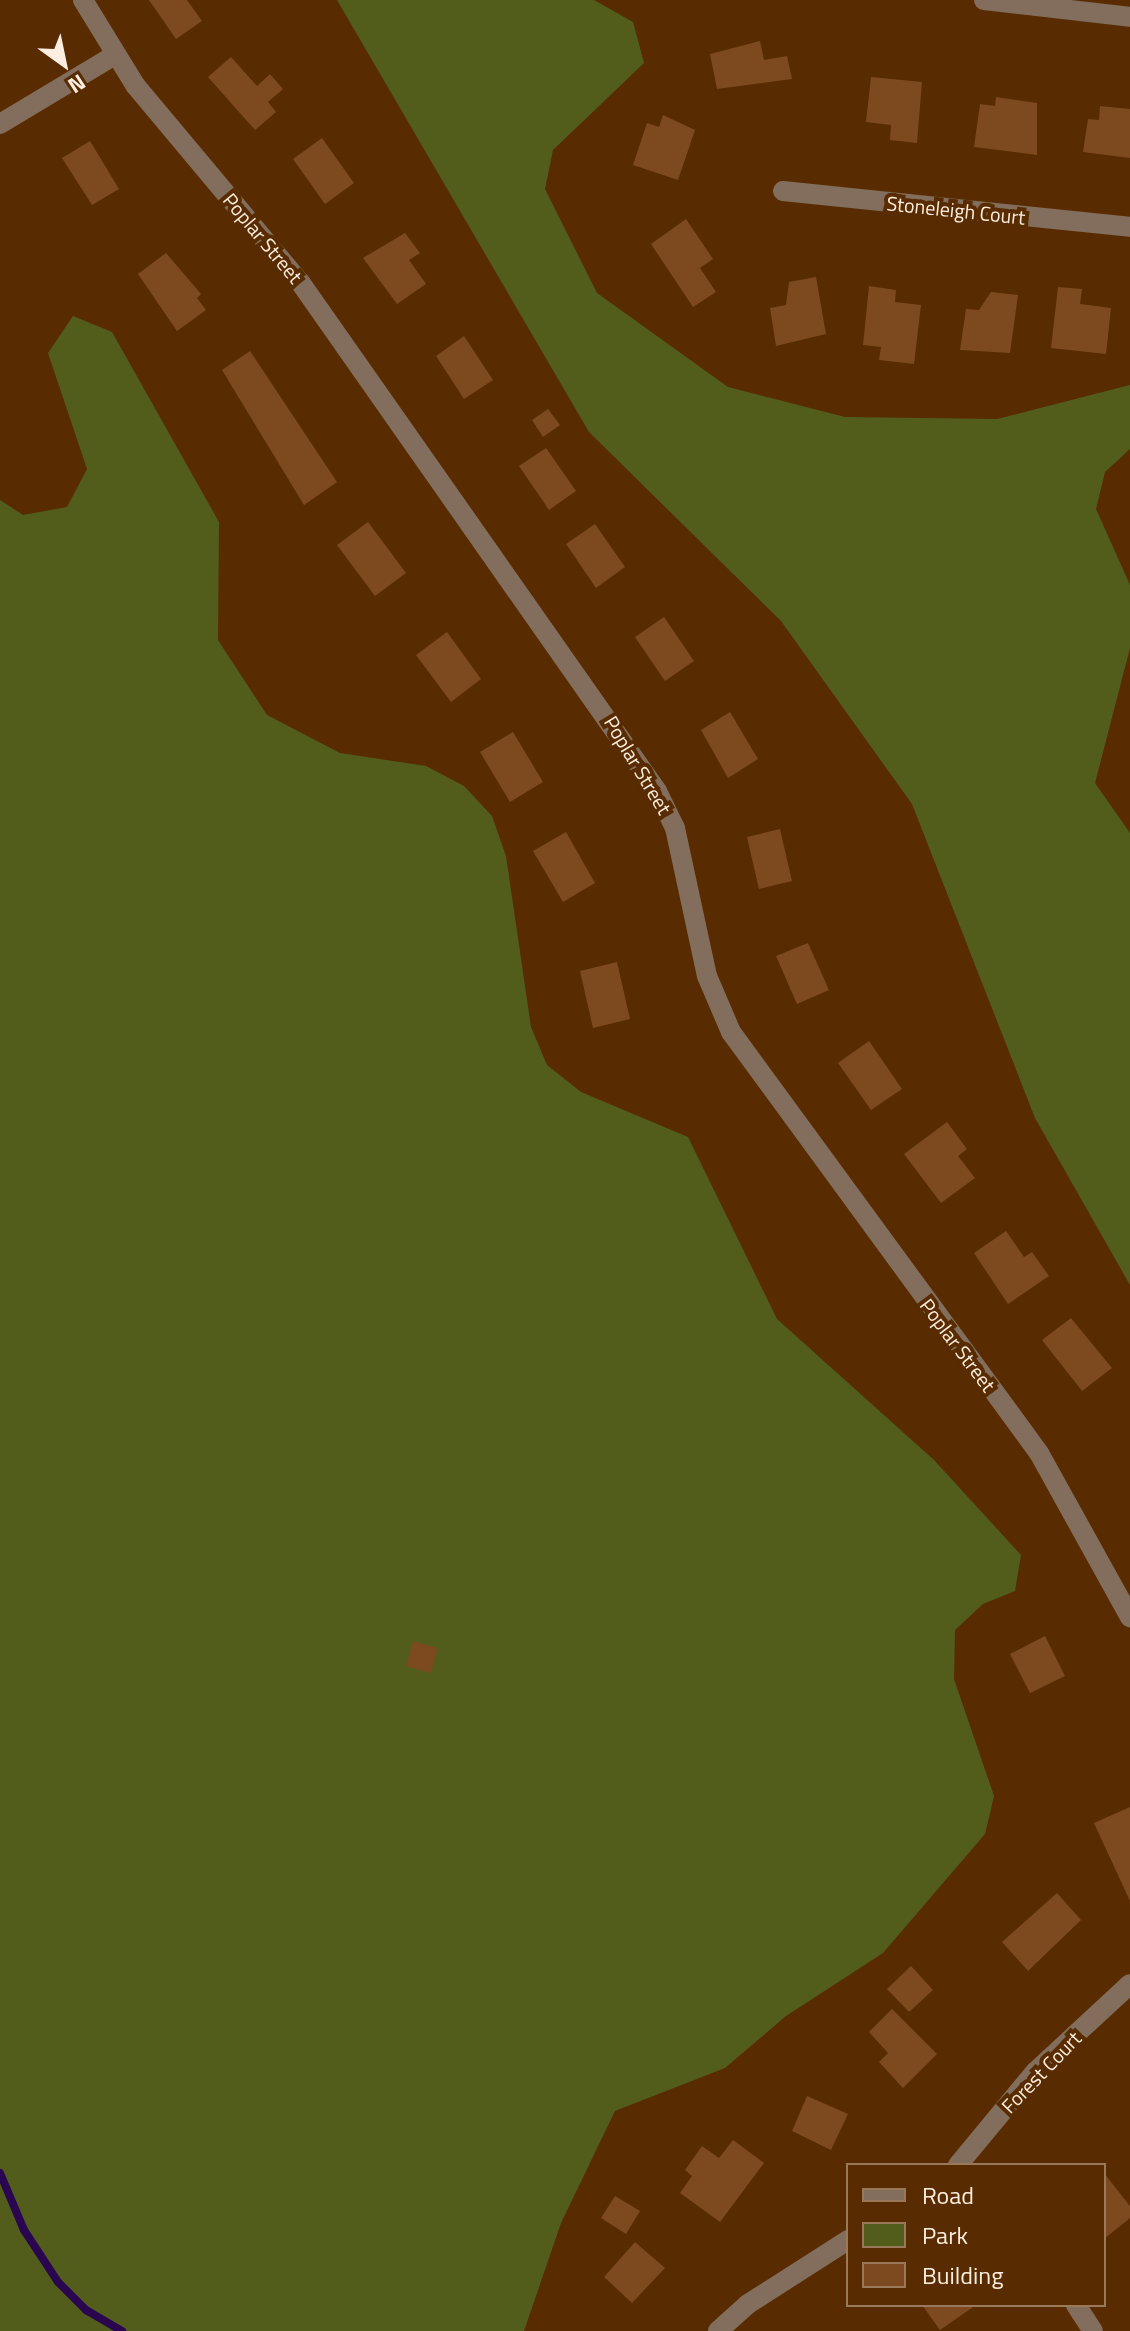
<!DOCTYPE html>
<html>
<head>
<meta charset="utf-8">
<style>
	body { margin:0 }
	#map { position:relative; width:1130px; height:2331px; overflow:hidden; background:#582c00; font-family:"Titillium Web",sans-serif }
	div>[style] { position:absolute }
	.green>* { inset:0; background:#525d1c }
	.stream>* { height:8px; margin:-4px; padding:0 4px; transform-origin:4px; border-radius:4px; background:#2a0650 }
	.building>* { inset:0; background:#7c4a1e }
	.minor>* { height:20px; margin:-10px; padding:0 10px; transform-origin:10px; border-radius:10px; background:#836d5d }
	.tertiary>* { height:20px; margin:-10px; padding:0 10px; transform-origin:10px; border-radius:10px; background:#836d5d }
	span { translate:-50% -50%; white-space:nowrap; text-align:center; line-height:1.15; -webkit-text-stroke:8px #582c00; paint-order:stroke }
	.street-label { font-size:20px; color:#feede1 }
	.legend { position:absolute; left:846px; top:2163px; width:260px; height:144px; box-sizing:border-box; background:#582c00; border:2px solid #9a795a; margin:0; padding:10px 14px; list-style:none; font-size:24px; color:#feede1 }
	.legend li { display:flex; align-items:center; gap:16px; height:40px }
	.legend b { width:40px; border:2px solid #9a795a }
	.north { position:absolute; left:24px; top:24px; width:80px; height:80px; -webkit-text-stroke:6px #582c00; paint-order:stroke; rotate:147deg; font-size:22px; font-weight:700; line-height:32px; text-align:center; color:#feede1 }
	.north::after { content:''; display:block; margin:auto; width:28px; height:36px; background:#feede1; clip-path:polygon(50% 0,100% 100%,50% 72%,0 100%) }
</style>
</head>
<body>
<div id="map">
	<div class="green">
		<i style="clip-path:polygon(337px 0,594px 0,633px 22px,644px 63px,553px 150px,545px 189px,597px 293px,728px 387px,845px 417px,997px 419px,1130px 385px,1130px 449px,1105px 472px,1096px 509px,1130px 585px,1130px 648px,1095px 783px,1130px 833px,1130px 1285px,1035px 1118px,912px 804px,781px 621px,589px 432px)"></i>
		<i style="clip-path:polygon(73px 316px,112px 332px,219px 522px,218px 640px,267px 715px,340px 753px,426px 766px,464px 786px,492px 816px,506px 856px,531px 1027px,547px 1065px,581px 1092px,688px 1137px,777px 1319px,934px 1460px,1021px 1555px,1015px 1591px,983px 1604px,955px 1630px,954px 1679px,994px 1796px,985px 1834px,883px 1953px,786px 2016px,725px 2068px,615px 2111px,561px 2223px,524px 2331px,0 2331px,0 500px,23px 515px,67px 507px,87px 469px,48px 353px)"></i>
	</div>
	<div class="stream">
		<i style="left:0;top:2173px;width:62px;rotate:67.2deg"></i>
		<i style="left:24px;top:2230px;width:62px;rotate:56.8deg"></i>
		<i style="left:58px;top:2282px;width:40px;rotate:45deg"></i>
		<i style="left:86px;top:2310px;width:42px;rotate:30.3deg"></i>
	</div>
	<div class="building">
		<i style="clip-path:polygon(149px 0,187px 0,202px 21px,176px 39px)"></i>
		<i style="clip-path:polygon(760px 41px,764px 60px,787px 56px,792px 79px,717px 89px,710px 54px)"></i>
		<i style="clip-path:polygon(231px 57px,257px 86px,270px 74px,283px 89px,268px 102px,276px 112px,255px 130px,208px 77px)"></i>
		<i style="clip-path:polygon(871px 77px,922px 82px,917px 143px,890px 140px,891px 125px,866px 122px)"></i>
		<i style="clip-path:polygon(996px 97px,1037px 103px,1037px 155px,974px 147px,980px 104px,995px 106px)"></i>
		<i style="clip-path:polygon(1100px 106px,1130px 109px,1130px 158px,1083px 152px,1088px 119px,1099px 120px)"></i>
		<i style="clip-path:polygon(663px 115px,695px 130px,678px 180px,633px 165px,647px 123px,659px 127px)"></i>
		<i style="clip-path:polygon(322px 138px,354px 183px,325px 204px,293px 159px)"></i>
		<i style="clip-path:polygon(90px 141px,119px 189px,92px 205px,62px 158px)"></i>
		<i style="clip-path:polygon(686px 219px,713px 259px,700px 268px,716px 292px,693px 307px,651px 244px)"></i>
		<i style="clip-path:polygon(405px 233px,420px 253px,409px 260px,426px 284px,397px 304px,363px 258px)"></i>
		<i style="clip-path:polygon(166px 253px,201px 294px,197px 298px,206px 310px,177px 331px,138px 274px)"></i>
		<i style="clip-path:polygon(816px 277px,826px 334px,776px 346px,770px 308px,786px 305px,789px 282px)"></i>
		<i style="clip-path:polygon(869px 286px,896px 290px,895px 302px,921px 305px,914px 364px,879px 360px,881px 347px,863px 345px)"></i>
		<i style="clip-path:polygon(1058px 287px,1082px 289px,1080px 304px,1111px 308px,1106px 354px,1051px 348px)"></i>
		<i style="clip-path:polygon(991px 292px,1018px 295px,1010px 353px,960px 350px,966px 309px,979px 310px)"></i>
		<i style="clip-path:polygon(464px 336px,493px 380px,464px 399px,436px 356px)"></i>
		<i style="clip-path:polygon(250px 351px,337px 482px,304px 505px,222px 370px)"></i>
		<i style="clip-path:polygon(548px 409px,560px 425px,543px 437px,532px 420px)"></i>
		<i style="clip-path:polygon(546px 448px,576px 491px,549px 510px,519px 466px)"></i>
		<i style="clip-path:polygon(368px 522px,406px 573px,375px 596px,337px 545px)"></i>
		<i style="clip-path:polygon(595px 524px,625px 567px,596px 588px,566px 544px)"></i>
		<i style="clip-path:polygon(664px 617px,694px 661px,665px 681px,635px 637px)"></i>
		<i style="clip-path:polygon(447px 632px,481px 679px,451px 702px,416px 655px)"></i>
		<i style="clip-path:polygon(730px 712px,758px 759px,728px 778px,701px 730px)"></i>
		<i style="clip-path:polygon(513px 732px,543px 782px,510px 802px,480px 752px)"></i>
		<i style="clip-path:polygon(780px 829px,792px 881px,759px 889px,747px 837px)"></i>
		<i style="clip-path:polygon(566px 832px,595px 883px,563px 902px,533px 851px)"></i>
		<i style="clip-path:polygon(808px 943px,829px 990px,797px 1004px,776px 956px)"></i>
		<i style="clip-path:polygon(617px 962px,630px 1019px,593px 1028px,580px 971px)"></i>
		<i style="clip-path:polygon(869px 1041px,902px 1089px,871px 1110px,838px 1063px)"></i>
		<i style="clip-path:polygon(947px 1122px,967px 1149px,958px 1156px,975px 1178px,941px 1203px,904px 1154px)"></i>
		<i style="clip-path:polygon(1006px 1231px,1024px 1257px,1032px 1252px,1049px 1276px,1008px 1304px,974px 1253px)"></i>
		<i style="clip-path:polygon(1071px 1318px,1112px 1368px,1082px 1391px,1042px 1340px)"></i>
		<i style="clip-path:polygon(1045px 1636px,1065px 1676px,1030px 1693px,1010px 1654px)"></i>
		<i style="clip-path:polygon(413px 1641px,438px 1648px,431px 1673px,406px 1666px)"></i>
		<i style="clip-path:polygon(1130px 1807px,1130px 1901px,1094px 1823px)"></i>
		<i style="clip-path:polygon(1057px 1893px,1081px 1920px,1028px 1971px,1002px 1942px)"></i>
		<i style="clip-path:polygon(911px 1966px,933px 1990px,909px 2012px,887px 1989px)"></i>
		<i style="clip-path:polygon(892px 2009px,937px 2054px,903px 2088px,879px 2062px,888px 2053px,869px 2032px)"></i>
		<i style="clip-path:polygon(807px 2096px,848px 2114px,831px 2150px,792px 2131px)"></i>
		<i style="clip-path:polygon(733px 2140px,764px 2163px,720px 2222px,680px 2193px,692px 2176px,685px 2170px,702px 2146px,719px 2158px)"></i>
		<i style="clip-path:polygon(1104px 2173px,1130px 2206px,1130px 2218px,1104px 2239px)"></i>
		<i style="clip-path:polygon(615px 2196px,640px 2211px,626px 2234px,601px 2218px)"></i>
		<i style="clip-path:polygon(635px 2242px,665px 2268px,632px 2303px,604px 2277px)"></i>
		<i style="clip-path:polygon(922px 2305px,976px 2305px,940px 2330px)"></i>
	</div>
	<div class="minor">
		<i style="left:83px;top:0;width:100px;rotate:58.5deg"></i>
		<i style="left:135px;top:85px;width:257px;rotate:50.1deg"></i>
		<i style="left:300px;top:282px;width:622px;rotate:54.96deg"></i>
		<i style="left:657px;top:791px;width:41px;rotate:64.1deg"></i>
		<i style="left:675px;top:828px;width:151px;rotate:77.8deg"></i>
		<i style="left:707px;top:976px;width:61px;rotate:66.8deg"></i>
		<i style="left:731px;top:1032px;width:522px;rotate:53.81deg"></i>
		<i style="left:1039px;top:1453px;width:188px;rotate:61deg"></i>
		<i style="left:0;top:124px;width:134px;rotate:-31deg"></i>
		<i style="left:783px;top:191px;width:349px;rotate:5.9deg"></i>
		<i style="left:958px;top:2165px;width:121px;rotate:-50.4deg"></i>
		<i style="left:1035px;top:2072px;width:129px;rotate:-42.8deg"></i>
		<i style="left:1076px;top:2305px;width:31px;rotate:57deg"></i>
		<i style="left:718px;top:2331px;width:40px;rotate:-42deg"></i>
		<i style="left:748px;top:2304px;width:119px;rotate:-32.6deg"></i>
	</div>
	<div class="tertiary">
		<i style="left:984px;top:0;width:147px;rotate:6.6deg"></i>
	</div>
	<div class="street-label">
		<span style="left:956px;top:210px;rotate:6deg">Stoneleigh Court</span>
		<span style="left:263px;top:238px;rotate:50deg">Poplar Street</span>
		<span style="left:638px;top:765px;rotate:59deg">Poplar Street</span>
		<span style="left:958px;top:1345px;rotate:53deg">Poplar Street</span>
		<span style="left:1041px;top:2072px;rotate:-46deg">Forest Court</span>
	</div>
	<ul class="legend">
	<li><b style="height:10px;background:#836d5d"></b>Road</li>
	<li><b style="height:22px;background:#525d1c"></b>Park</li>
	<li><b style="height:22px;background:#7c4a1e"></b>Building</li>
	</ul>
	<div class="north">N</div>
</div>
</body>
</html>
